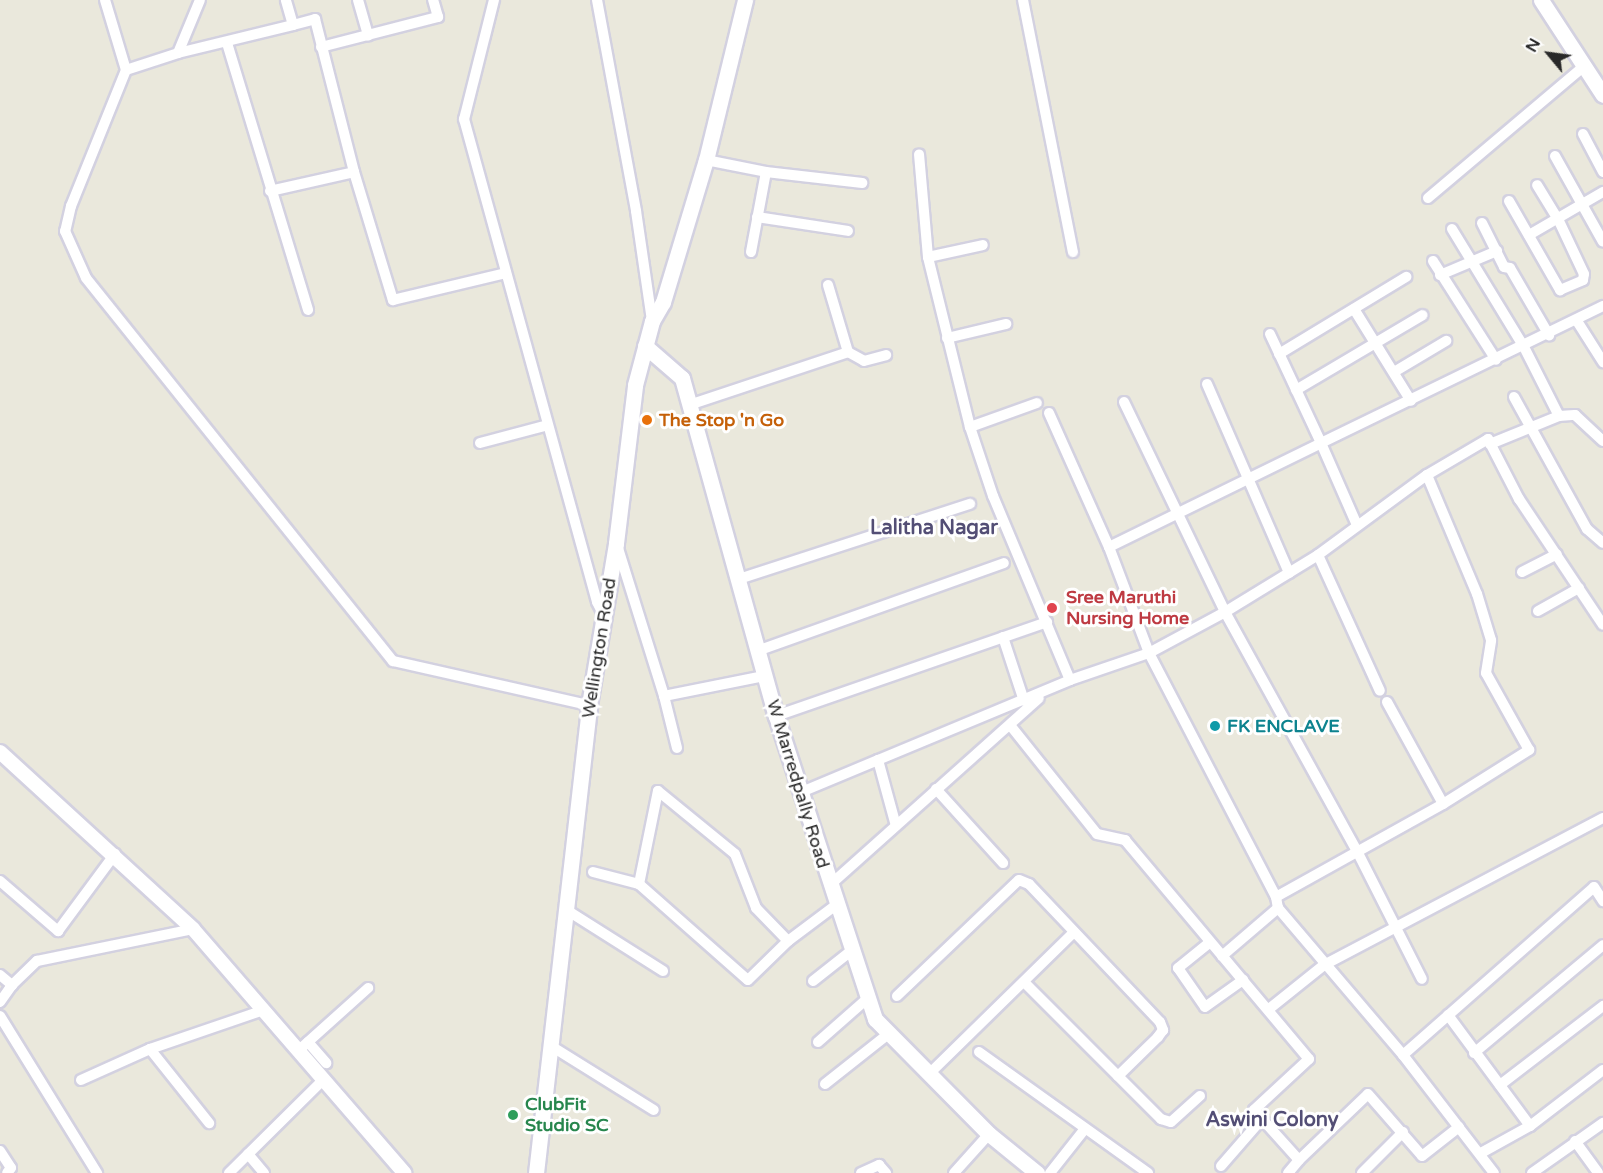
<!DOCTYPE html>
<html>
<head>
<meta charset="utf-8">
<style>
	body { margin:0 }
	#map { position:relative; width:1603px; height:1173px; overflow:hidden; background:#eae8dc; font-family:"Varela Round",sans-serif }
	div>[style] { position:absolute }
	.roads { filter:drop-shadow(2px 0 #d3d1e0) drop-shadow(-2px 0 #d3d1e0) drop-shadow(0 2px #d3d1e0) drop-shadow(0 -2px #d3d1e0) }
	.minor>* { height:10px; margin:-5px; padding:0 5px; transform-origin:5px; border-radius:5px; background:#fff }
	.tertiary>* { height:14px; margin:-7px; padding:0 7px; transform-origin:7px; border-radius:7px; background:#fff }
	.secondary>* { height:15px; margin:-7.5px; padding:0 7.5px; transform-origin:7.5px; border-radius:7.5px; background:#fff }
	.dots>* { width:16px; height:16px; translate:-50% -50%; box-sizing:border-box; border:3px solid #fff; border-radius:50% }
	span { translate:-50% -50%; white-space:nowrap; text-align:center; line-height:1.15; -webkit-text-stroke:6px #fff; paint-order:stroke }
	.food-label { font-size:18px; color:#c56008; font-weight:700 }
	.left { translate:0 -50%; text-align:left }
	.health-label { font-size:18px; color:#be3a42; font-weight:700 }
	.street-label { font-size:18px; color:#292929 }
	.culture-label { font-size:18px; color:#0d838f; font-weight:700 }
	.leisure-label { font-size:18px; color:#27864d; font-weight:700 }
	.neighbourhood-label { font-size:20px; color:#534e75; font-weight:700 }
	.north { position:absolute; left:1519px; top:24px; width:60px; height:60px; -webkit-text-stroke:4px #fff; paint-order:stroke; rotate:299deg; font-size:16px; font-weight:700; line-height:24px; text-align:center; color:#292929 }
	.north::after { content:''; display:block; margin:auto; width:21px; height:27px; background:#292929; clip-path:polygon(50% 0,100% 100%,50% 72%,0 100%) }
</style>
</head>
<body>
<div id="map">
	<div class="roads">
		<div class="minor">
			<i style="left:105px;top:0;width:73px;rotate:73.3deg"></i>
			<i style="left:126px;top:70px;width:147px;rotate:112deg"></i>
			<i style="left:71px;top:206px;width:26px;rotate:103deg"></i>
			<i style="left:65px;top:231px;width:51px;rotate:65.9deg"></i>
			<i style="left:86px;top:278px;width:491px;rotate:51.3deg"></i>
			<i style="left:393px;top:661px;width:201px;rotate:12.7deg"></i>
			<i style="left:358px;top:0;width:37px;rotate:74deg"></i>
			<i style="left:494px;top:0;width:123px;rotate:104.1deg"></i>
			<i style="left:464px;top:119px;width:501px;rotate:74.6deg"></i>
			<i style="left:597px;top:602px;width:13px;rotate:63deg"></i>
			<i style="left:597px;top:0;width:215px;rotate:79.5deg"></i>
			<i style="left:636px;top:211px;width:111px;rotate:81.7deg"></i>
			<i style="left:1023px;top:0;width:257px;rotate:78.8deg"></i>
			<i style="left:293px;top:25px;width:23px;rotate:-15deg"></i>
			<i style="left:315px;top:19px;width:158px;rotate:75.7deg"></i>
			<i style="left:354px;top:172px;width:134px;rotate:73.1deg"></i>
			<i style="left:393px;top:300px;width:116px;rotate:-13.4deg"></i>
			<i style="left:227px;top:43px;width:279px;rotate:73.1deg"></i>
			<i style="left:321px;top:47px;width:121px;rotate:-14.4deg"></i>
			<i style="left:438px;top:17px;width:18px;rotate:-106deg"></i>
			<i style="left:178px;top:53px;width:118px;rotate:-13.7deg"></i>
			<i style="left:293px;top:25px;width:26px;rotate:-106deg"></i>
			<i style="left:126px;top:70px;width:55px;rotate:-18.1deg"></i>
			<i style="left:178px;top:53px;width:57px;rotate:-67.5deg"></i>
			<i style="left:1583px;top:134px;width:43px;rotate:62.2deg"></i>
			<i style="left:1555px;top:156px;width:98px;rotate:60.8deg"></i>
			<i style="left:706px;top:160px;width:61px;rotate:11.3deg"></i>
			<i style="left:766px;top:172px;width:97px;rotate:6.5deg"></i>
			<i style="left:270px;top:191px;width:86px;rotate:-12.7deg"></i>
			<i style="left:1428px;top:198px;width:204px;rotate:-40.2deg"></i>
			<i style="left:1509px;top:201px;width:103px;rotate:60.2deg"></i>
			<i style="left:1560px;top:290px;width:25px;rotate:-23deg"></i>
			<i style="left:1583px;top:280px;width:6px;rotate:-81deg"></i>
			<i style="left:1584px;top:274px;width:59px;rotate:-115.3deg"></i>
			<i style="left:1559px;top:221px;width:42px;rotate:-121.4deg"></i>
			<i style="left:757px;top:217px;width:92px;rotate:8.7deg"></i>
			<i style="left:1482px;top:223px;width:49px;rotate:63.4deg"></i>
			<i style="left:1504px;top:267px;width:6px;rotate:9deg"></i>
			<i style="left:1510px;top:268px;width:78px;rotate:59.8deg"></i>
			<i style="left:1452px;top:229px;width:138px;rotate:58.6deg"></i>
			<i style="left:1524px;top:347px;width:77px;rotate:63.1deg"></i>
			<i style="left:1529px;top:235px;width:86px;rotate:-30.2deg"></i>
			<i style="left:751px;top:252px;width:81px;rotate:-79.4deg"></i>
			<i style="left:928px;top:257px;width:56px;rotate:-12.3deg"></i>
			<i style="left:1433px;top:261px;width:117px;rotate:57.5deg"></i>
			<i style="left:1440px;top:275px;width:62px;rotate:-22.8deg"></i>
			<i style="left:828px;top:285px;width:70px;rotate:73.4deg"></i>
			<i style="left:1354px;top:309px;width:108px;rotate:58.2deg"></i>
			<i style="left:1577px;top:321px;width:49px;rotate:57.6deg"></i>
			<i style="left:1270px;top:334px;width:120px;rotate:64.9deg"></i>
			<i style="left:1321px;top:443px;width:314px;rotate:-25.9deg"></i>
			<i style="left:947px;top:338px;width:61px;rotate:-13.3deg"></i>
			<i style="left:1279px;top:354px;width:149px;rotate:-31.2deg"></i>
			<i style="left:1394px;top:372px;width:61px;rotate:-30.8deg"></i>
			<i style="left:1207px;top:384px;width:206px;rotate:66.5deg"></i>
			<i style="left:1296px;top:390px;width:147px;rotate:-30.6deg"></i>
			<i style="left:1514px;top:397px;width:151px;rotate:61.1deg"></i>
			<i style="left:1587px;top:529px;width:21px;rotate:41deg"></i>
			<i style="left:1124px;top:402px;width:233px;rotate:64.3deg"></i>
			<i style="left:1225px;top:612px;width:275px;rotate:61.1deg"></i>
			<i style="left:1358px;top:853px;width:141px;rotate:63.1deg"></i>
			<i style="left:689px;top:405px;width:168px;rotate:-18.4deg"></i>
			<i style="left:848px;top:352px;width:18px;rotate:29deg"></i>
			<i style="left:864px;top:361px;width:23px;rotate:-15deg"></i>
			<i style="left:1049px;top:413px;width:147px;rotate:65.9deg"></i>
			<i style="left:1109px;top:547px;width:236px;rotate:-26.1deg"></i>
			<i style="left:1321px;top:443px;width:90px;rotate:66.3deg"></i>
			<i style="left:970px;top:427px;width:71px;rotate:-19.7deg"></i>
			<i style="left:480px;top:443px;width:70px;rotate:-14.8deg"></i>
			<i style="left:1490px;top:444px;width:74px;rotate:-22.1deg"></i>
			<i style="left:1559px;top:416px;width:16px;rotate:-4deg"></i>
			<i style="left:1575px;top:415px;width:38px;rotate:43deg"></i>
			<i style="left:617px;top:545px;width:158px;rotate:72.7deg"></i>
			<i style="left:1109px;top:547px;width:113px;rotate:69.3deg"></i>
			<i style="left:1149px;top:653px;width:275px;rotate:62.5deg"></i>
			<i style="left:1276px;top:897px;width:11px;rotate:80deg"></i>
			<i style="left:1318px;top:555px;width:149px;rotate:65.5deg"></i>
			<i style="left:1522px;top:572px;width:39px;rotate:-27deg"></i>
			<i style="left:739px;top:579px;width:243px;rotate:-18deg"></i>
			<i style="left:1538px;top:611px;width:47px;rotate:-29.3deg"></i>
			<i style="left:1003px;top:637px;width:67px;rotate:71.8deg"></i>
			<i style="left:757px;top:651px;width:262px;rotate:-19.6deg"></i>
			<i style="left:1070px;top:680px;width:83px;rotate:-18.9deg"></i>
			<i style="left:1149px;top:653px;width:86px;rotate:-28.3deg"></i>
			<i style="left:1225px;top:612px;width:109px;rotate:-31.5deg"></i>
			<i style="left:1318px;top:555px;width:135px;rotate:-36.3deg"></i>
			<i style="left:1427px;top:475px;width:71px;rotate:-30.5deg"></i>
			<i style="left:1488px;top:439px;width:68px;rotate:62.7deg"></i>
			<i style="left:1519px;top:499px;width:151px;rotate:56.3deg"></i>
			<i style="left:1387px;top:702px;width:116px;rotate:61.2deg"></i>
			<i style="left:1443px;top:804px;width:102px;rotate:-32.1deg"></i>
			<i style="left:1529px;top:750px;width:88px;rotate:-119.2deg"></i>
			<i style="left:1486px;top:673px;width:33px;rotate:-81deg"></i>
			<i style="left:1491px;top:640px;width:48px;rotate:-106.9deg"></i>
			<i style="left:1477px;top:594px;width:129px;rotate:-112.8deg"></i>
			<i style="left:776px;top:716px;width:287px;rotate:-19.1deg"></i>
			<i style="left:1010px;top:725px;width:139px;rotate:51.4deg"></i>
			<i style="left:1097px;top:834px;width:29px;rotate:12deg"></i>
			<i style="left:1125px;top:840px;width:286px;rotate:50deg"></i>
			<i style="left:1309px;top:1059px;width:75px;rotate:137.2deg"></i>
			<i style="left:1254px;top:1110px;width:67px;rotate:48deg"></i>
			<i style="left:1299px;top:1160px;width:17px;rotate:130deg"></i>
			<i style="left:677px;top:748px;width:54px;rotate:-104deg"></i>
			<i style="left:664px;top:696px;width:102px;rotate:-11.3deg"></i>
			<i style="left:878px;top:760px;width:208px;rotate:-22.6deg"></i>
			<i style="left:1070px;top:680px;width:199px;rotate:-112.7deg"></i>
			<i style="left:993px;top:496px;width:73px;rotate:-108.4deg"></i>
			<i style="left:970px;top:427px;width:175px;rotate:-103.9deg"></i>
			<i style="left:928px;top:257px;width:103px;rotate:-95deg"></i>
			<i style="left:936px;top:789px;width:100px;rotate:47.8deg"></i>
			<i style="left:799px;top:793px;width:86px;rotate:-22.7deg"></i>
			<i style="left:878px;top:760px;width:68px;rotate:74.7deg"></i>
			<i style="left:593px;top:872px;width:48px;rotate:14.6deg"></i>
			<i style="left:639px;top:884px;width:145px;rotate:41.4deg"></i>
			<i style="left:748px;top:980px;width:56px;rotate:-44.3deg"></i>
			<i style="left:788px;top:941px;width:60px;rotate:-36.9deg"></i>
			<i style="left:0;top:881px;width:77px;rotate:40.8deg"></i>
			<i style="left:58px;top:931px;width:96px;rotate:-53.5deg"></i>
			<i style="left:639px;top:884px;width:95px;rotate:-78.5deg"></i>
			<i style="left:658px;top:791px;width:99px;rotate:39.3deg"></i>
			<i style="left:735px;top:854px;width:58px;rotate:68.7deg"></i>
			<i style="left:756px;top:908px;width:46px;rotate:45.9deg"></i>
			<i style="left:830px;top:885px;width:280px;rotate:-41.8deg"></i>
			<i style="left:1276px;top:897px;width:191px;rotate:-29.1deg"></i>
			<i style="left:565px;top:909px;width:116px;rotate:32.3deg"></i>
			<i style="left:1209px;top:943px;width:40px;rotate:141deg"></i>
			<i style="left:1178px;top:968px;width:47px;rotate:55.3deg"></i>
			<i style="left:1205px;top:1007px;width:47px;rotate:-35.4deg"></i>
			<i style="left:1222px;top:956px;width:74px;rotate:-40.6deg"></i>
			<i style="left:1278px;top:908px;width:193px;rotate:49.6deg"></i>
			<i style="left:1403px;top:1055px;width:149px;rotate:52.4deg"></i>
			<i style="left:0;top:975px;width:16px;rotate:40deg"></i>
			<i style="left:813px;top:981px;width:48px;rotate:-38.3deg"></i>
			<i style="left:1024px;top:982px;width:194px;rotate:45deg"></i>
			<i style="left:1161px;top:1119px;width:10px;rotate:17deg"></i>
			<i style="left:1171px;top:1122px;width:39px;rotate:-42deg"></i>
			<i style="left:897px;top:996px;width:168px;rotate:-43.6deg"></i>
			<i style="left:1019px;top:880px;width:11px;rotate:22deg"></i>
			<i style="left:1029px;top:884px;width:190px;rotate:46.5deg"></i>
			<i style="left:1160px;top:1022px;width:9px;rotate:69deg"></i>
			<i style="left:1163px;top:1030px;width:9px;rotate:126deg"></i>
			<i style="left:1158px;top:1037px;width:56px;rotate:135.7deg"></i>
			<i style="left:0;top:1002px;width:21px;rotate:-55deg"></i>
			<i style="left:12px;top:985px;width:35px;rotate:-44deg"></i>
			<i style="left:37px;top:961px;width:159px;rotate:-11.6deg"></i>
			<i style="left:1269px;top:1009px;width:70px;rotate:-38.7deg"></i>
			<i style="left:1324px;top:965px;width:315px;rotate:-27.8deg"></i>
			<i style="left:1448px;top:1015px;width:138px;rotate:53.5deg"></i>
			<i style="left:0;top:1016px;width:185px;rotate:58.3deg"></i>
			<i style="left:308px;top:1042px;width:28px;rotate:49deg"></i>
			<i style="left:818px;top:1042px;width:65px;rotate:-41.3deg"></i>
			<i style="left:551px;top:1046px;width:121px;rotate:31.9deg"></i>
			<i style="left:150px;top:1049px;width:95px;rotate:51.4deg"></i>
			<i style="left:299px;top:1050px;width:93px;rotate:-41.9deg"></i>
			<i style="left:979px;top:1052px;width:208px;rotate:35.6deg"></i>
			<i style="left:1474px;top:1053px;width:168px;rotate:-39.9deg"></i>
			<i style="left:1403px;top:1055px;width:254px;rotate:-41.3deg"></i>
			<i style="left:1594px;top:887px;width:17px;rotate:57deg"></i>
			<i style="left:928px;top:1075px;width:203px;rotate:-44.4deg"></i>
			<i style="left:81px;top:1080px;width:76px;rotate:-24.2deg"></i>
			<i style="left:150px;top:1049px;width:120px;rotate:-18.9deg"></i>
			<i style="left:825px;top:1084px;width:79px;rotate:-38.3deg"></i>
			<i style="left:1500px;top:1085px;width:130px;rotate:-37.5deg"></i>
			<i style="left:1575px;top:1141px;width:39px;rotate:54deg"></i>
			<i style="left:0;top:1151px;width:20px;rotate:57deg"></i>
			<i style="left:11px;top:1168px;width:6px;rotate:129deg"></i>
			<i style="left:1481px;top:1153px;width:56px;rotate:-28.9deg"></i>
			<i style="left:1530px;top:1126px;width:92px;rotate:-37.5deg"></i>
			<i style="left:248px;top:1154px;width:25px;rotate:50deg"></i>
			<i style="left:1299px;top:1160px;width:95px;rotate:-43.7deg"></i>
			<i style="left:1368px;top:1094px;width:82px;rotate:48.9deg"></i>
			<i style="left:1422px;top:1156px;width:47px;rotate:-38.1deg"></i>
			<i style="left:1221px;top:1166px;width:61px;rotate:-49deg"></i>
			<i style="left:229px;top:1173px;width:134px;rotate:-44.7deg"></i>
			<i style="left:861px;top:1173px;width:20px;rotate:-24deg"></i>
			<i style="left:879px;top:1165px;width:11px;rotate:49deg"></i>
			<i style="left:954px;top:1173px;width:52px;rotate:-48.1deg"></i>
			<i style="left:1050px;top:1173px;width:55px;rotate:-51.7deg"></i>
			<i style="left:1362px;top:1173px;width:58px;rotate:-45deg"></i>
			<i style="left:1532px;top:1173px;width:87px;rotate:-35.2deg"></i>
		</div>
		<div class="tertiary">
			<i style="left:0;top:752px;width:262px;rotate:42.5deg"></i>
			<i style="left:193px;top:929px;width:323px;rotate:49.1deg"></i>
		</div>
		<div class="secondary">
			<i style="left:1541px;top:0;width:113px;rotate:56.9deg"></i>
			<i style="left:645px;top:346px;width:49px;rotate:40.9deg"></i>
			<i style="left:682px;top:378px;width:351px;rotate:74.5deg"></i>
			<i style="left:776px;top:716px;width:319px;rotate:71.9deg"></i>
			<i style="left:875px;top:1019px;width:162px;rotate:45.3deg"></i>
			<i style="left:989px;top:1134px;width:62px;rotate:39.1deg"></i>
			<i style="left:536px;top:1173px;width:471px;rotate:-83.5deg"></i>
			<i style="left:589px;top:705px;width:164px;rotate:-80.5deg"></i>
			<i style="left:616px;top:543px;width:159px;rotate:-83.1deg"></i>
			<i style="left:635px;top:385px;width:66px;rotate:-75.1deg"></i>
			<i style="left:652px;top:321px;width:22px;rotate:-60deg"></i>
			<i style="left:663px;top:302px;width:148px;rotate:-73.2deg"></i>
			<i style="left:706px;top:160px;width:165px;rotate:-76.3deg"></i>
		</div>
	</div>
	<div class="dots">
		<i style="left:647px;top:420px;background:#e8710a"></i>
		<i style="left:1052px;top:608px;background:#e0444e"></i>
		<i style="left:1215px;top:726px;background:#0f9aa8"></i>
		<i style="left:513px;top:1115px;background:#2e9e5b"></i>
	</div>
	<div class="food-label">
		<span class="left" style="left:659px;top:420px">The Stop 'n Go</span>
	</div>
	<div class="health-label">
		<span class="left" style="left:1066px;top:608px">Sree Maruthi<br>Nursing Home</span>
	</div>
	<div class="street-label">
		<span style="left:599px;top:648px;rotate:-81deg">Wellington Road</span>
		<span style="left:798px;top:784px;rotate:73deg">W Marredpally Road</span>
	</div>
	<div class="culture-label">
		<span class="left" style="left:1227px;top:726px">FK ENCLAVE</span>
	</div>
	<div class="leisure-label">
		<span class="left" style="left:525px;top:1115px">ClubFit<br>Studio SC</span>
	</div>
	<div class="neighbourhood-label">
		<span style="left:934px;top:528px">Lalitha Nagar</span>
		<span style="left:1272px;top:1120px">Aswini Colony</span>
	</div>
	<div class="north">N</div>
</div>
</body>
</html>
